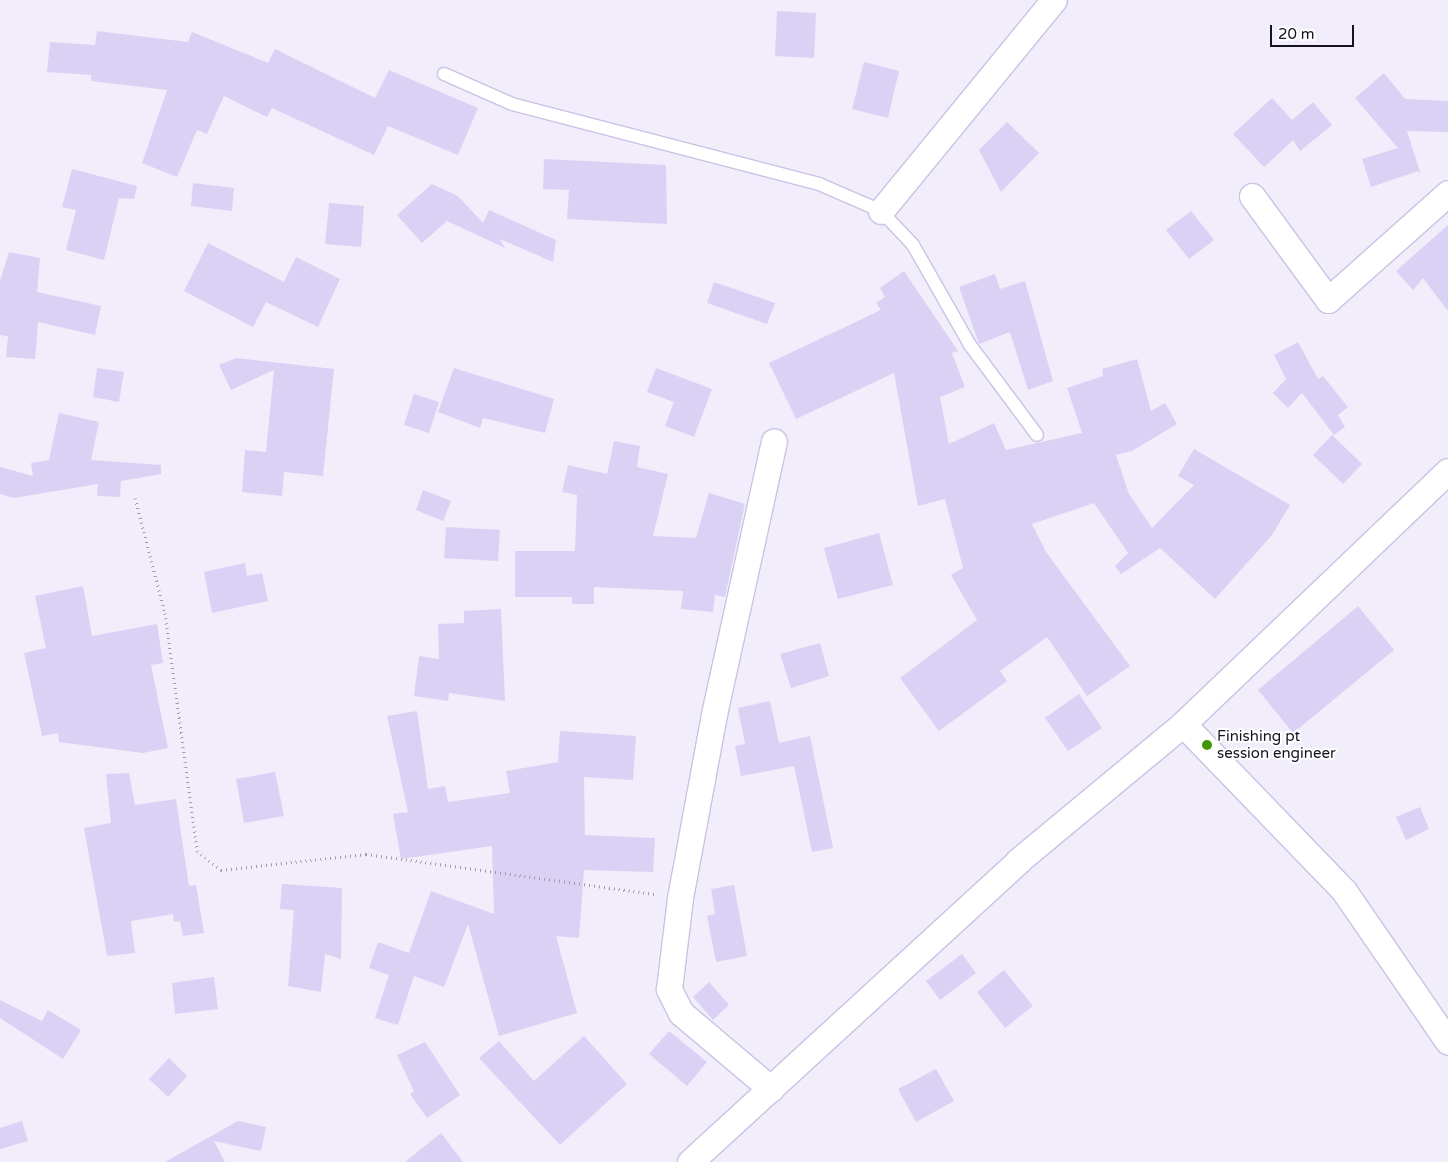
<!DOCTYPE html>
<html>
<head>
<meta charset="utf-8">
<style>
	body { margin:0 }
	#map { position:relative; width:1448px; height:1162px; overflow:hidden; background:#f1edfb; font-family:"Varela Round",sans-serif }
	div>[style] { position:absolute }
	.building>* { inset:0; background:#dad2f4 }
	.path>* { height:3px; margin-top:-1.5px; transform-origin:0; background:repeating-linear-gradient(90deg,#9e9aa8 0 1px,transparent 0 5px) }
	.roads { filter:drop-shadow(1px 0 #cbc2e4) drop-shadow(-1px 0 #cbc2e4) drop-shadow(0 1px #cbc2e4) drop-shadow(0 -1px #cbc2e4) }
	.service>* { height:12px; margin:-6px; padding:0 6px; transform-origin:6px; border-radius:6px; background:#fff }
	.minor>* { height:25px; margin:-12.5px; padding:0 12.5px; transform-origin:12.5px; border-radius:12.5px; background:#fff }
	.dots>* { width:14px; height:14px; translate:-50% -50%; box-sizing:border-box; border:2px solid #fff; border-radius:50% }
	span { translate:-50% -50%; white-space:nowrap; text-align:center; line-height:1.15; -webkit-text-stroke:4px #fff; paint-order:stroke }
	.poi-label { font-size:15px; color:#15121e }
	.left { translate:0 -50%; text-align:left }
	.scale { position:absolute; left:1270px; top:25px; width:84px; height:22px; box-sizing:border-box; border:2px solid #15121e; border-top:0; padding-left:6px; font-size:15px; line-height:18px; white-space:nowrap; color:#15121e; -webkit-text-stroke:4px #fff; paint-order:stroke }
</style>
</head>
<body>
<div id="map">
	<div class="building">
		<i style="clip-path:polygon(777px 11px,816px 13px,814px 58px,775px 56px)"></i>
		<i style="clip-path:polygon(97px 31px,188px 42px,192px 32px,268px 63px,275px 49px,375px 98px,389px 70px,478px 108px,458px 155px,388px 126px,374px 155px,272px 108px,267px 117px,224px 96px,207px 134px,197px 130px,177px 177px,142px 163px,167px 90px,91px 81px,91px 75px,47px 72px,50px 42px,95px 45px)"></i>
		<i style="clip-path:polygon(864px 62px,899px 71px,888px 118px,852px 109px)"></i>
		<i style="clip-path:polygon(1384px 73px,1405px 99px,1448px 101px,1448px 132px,1407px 131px,1421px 175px,1418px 171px,1371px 187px,1362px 159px,1398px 148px,1355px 98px)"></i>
		<i style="clip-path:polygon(1272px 98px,1292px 120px,1313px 102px,1332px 125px,1300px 151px,1293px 140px,1264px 167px,1233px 134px)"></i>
		<i style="clip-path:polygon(1007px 122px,1039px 153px,1001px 192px,979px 150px)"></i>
		<i style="clip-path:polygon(544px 159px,666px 165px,667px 224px,567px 219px,569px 190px,543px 189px)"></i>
		<i style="clip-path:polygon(72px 169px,137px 186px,134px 199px,119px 198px,104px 260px,66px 250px,76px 210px,62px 207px)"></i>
		<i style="clip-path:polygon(193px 183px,234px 188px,232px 211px,191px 206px)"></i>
		<i style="clip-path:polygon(432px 184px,458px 196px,483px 223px,489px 210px,556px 240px,553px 262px,500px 239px,505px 248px,447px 221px,422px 243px,397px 215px)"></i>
		<i style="clip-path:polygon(329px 203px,364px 206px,361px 247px,325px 244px)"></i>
		<i style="clip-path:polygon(1191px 211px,1214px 240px,1189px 259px,1166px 230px)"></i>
		<i style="clip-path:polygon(1448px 225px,1448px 311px,1423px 278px,1413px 290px,1396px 271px)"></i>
		<i style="clip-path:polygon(208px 243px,284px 282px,296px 257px,340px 279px,318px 327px,266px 302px,253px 327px,184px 291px)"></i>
		<i style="clip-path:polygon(9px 252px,40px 258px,37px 292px,101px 306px,95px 335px,38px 322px,35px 359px,6px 357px,8px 336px,0 335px,0 281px)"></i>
		<i style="clip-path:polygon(904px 271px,958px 351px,952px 353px,965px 387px,940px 397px,949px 444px,994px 423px,1006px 450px,1082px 433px,1067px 388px,1103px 376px,1102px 369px,1137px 359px,1151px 411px,1165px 403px,1177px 424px,1132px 451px,1116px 455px,1129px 494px,1152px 528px,1194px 485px,1178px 476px,1194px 449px,1290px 505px,1272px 535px,1215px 599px,1160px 548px,1121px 574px,1115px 566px,1128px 553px,1094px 503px,1032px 524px,1046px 552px,1130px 666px,1087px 696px,1047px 637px,1000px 671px,1007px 681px,939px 731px,900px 678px,977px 620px,951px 575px,963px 568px,945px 499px,918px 506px,894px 373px,796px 419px,769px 363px,881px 310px,876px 303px,885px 297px,880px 288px)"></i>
		<i style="clip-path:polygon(995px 274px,1000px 289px,1025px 281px,1053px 381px,1028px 390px,1010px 332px,979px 344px,959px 287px)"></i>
		<i style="clip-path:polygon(714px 282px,775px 303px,767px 324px,707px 303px)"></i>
		<i style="clip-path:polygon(1298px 342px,1318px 379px,1323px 376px,1348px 407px,1338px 415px,1345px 427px,1334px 435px,1302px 393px,1288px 408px,1273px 393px,1286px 379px,1274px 355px)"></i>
		<i style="clip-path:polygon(236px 358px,334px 369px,323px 476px,284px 472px,282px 496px,242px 492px,245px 450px,266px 452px,274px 370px,231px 390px,219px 365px)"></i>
		<i style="clip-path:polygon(97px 368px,124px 372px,119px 402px,93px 397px)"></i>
		<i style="clip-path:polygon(454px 368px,554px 399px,545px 433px,483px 418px,480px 428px,438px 412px)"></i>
		<i style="clip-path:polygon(656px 368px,712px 389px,694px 437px,665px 426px,674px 402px,647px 392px)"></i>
		<i style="clip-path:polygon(414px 394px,439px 402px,429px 433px,404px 425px)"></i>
		<i style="clip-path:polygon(59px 413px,99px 422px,91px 460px,161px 465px,161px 474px,121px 481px,120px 497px,97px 496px,98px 484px,14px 498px,0 494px,0 467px,33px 476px,31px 463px,49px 460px)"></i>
		<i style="clip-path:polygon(1332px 435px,1362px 464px,1343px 484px,1313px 455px)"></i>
		<i style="clip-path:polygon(614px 441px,640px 446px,637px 467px,668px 474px,653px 536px,696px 538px,709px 493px,745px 504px,725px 597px,715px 595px,713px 612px,681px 609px,683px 591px,594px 587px,594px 604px,572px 604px,572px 597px,515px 597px,515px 551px,575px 551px,577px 495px,562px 492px,568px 465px,607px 474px)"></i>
		<i style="clip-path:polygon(423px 490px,451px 501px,443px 521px,416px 510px)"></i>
		<i style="clip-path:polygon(446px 527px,500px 530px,498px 561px,444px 558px)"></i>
		<i style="clip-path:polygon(879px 533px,893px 585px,838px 599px,824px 548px)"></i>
		<i style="clip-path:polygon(245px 563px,247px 576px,262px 573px,268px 601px,212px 613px,204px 572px)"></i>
		<i style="clip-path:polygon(83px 586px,92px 636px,157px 624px,163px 663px,151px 665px,168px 748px,143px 753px,59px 742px,58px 733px,42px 736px,24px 653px,46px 648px,35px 596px)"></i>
		<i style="clip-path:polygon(1358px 606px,1394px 650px,1293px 733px,1258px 690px)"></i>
		<i style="clip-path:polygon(501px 609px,505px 701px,449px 693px,448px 701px,414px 696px,419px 656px,439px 659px,438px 624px,464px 623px,464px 611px)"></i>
		<i style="clip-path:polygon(820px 643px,829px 676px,791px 688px,780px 654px)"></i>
		<i style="clip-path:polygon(1079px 694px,1102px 728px,1068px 751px,1045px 718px)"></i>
		<i style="clip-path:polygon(770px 701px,779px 743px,810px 736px,833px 848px,812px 852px,794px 766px,741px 776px,735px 746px,745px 744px,738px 708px)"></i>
		<i style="clip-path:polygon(417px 711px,428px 789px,445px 786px,448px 802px,510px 793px,506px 771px,558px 762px,560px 731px,636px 736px,633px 780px,584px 777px,585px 835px,655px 838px,653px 872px,584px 870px,579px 938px,556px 936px,577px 1013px,499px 1036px,468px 924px,444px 987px,414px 976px,398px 1025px,375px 1018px,389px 975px,369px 968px,378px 942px,409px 953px,431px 891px,494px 914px,492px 846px,401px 859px,393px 814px,408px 812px,387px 716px)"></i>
		<i style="clip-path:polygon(275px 772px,284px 816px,244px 823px,236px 779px)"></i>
		<i style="clip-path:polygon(129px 773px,135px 805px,176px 799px,189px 886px,196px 885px,204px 933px,183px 936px,180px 921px,174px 922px,173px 914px,131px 921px,135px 953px,107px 956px,84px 828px,111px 823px,106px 774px)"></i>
		<i style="clip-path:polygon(1420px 807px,1429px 829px,1406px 840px,1396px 817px)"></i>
		<i style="clip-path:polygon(282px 884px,342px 888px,341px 959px,325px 954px,321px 992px,288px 986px,294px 910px,280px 909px)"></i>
		<i style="clip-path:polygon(734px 885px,747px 956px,716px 962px,707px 916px,715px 914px,711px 889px)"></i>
		<i style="clip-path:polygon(962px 954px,976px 973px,940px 1000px,926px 981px)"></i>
		<i style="clip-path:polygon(1004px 970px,1033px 1006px,1005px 1028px,977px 992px)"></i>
		<i style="clip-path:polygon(214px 977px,218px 1009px,175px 1014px,172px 983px)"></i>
		<i style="clip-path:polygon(709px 982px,729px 1005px,713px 1020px,693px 997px)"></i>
		<i style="clip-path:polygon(0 1000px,42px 1021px,48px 1010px,81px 1030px,63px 1059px,0 1018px)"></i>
		<i style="clip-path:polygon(669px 1031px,707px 1062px,687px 1086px,649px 1054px)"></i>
		<i style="clip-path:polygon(584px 1036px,627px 1084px,560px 1145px,479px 1058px,499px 1041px,534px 1081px)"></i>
		<i style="clip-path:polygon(425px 1042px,460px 1095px,427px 1118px,410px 1094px,414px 1091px,397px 1055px)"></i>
		<i style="clip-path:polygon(169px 1058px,187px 1076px,168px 1097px,149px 1079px)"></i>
		<i style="clip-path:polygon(936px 1069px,954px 1101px,916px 1122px,898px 1089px)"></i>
		<i style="clip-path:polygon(22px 1121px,28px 1141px,0 1149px,0 1128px)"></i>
		<i style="clip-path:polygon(238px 1121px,266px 1127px,261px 1151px,214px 1141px,225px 1162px,165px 1162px)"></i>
		<i style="clip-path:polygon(441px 1133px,463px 1162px,405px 1162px)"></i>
	</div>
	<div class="path">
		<i style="left:135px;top:498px;width:119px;rotate:75.4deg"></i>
		<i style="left:165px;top:613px;width:240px;rotate:82.3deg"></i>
		<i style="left:197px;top:851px;width:31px;rotate:38deg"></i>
		<i style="left:221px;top:870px;width:146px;rotate:-6.3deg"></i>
		<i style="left:366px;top:854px;width:291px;rotate:7.9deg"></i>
	</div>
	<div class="roads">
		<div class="service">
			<i style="left:444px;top:74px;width:74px;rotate:23.8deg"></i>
			<i style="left:512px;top:104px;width:317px;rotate:14.6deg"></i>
			<i style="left:819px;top:184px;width:68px;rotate:23.5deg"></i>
			<i style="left:881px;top:211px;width:47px;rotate:46.7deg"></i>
			<i style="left:913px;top:245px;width:115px;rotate:60.3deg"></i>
			<i style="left:970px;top:345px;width:112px;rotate:53.3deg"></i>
		</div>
		<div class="minor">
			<i style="left:1252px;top:196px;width:129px;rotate:53.8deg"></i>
			<i style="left:1328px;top:300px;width:161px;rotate:-41.7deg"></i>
			<i style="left:881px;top:211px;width:273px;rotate:-50.7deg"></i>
			<i style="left:1183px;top:724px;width:232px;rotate:46deg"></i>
			<i style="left:1344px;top:891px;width:183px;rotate:55.4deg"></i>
			<i style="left:771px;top:1089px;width:118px;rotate:-139.8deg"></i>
			<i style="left:681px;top:1013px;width:27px;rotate:-117deg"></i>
			<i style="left:669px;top:989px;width:92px;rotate:-83.1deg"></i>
			<i style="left:680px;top:898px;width:187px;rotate:-79.5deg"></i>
			<i style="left:714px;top:714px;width:279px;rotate:-77.6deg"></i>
			<i style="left:690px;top:1162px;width:445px;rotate:-42.5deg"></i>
			<i style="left:1018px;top:861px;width:214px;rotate:-39.7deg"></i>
			<i style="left:1183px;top:724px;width:366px;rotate:-43.7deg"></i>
		</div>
	</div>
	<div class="dots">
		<i style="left:1207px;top:745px;background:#429606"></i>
	</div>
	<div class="poi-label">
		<span class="left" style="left:1217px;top:745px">Finishing pt<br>session engineer</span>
	</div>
	<div class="scale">20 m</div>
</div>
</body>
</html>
